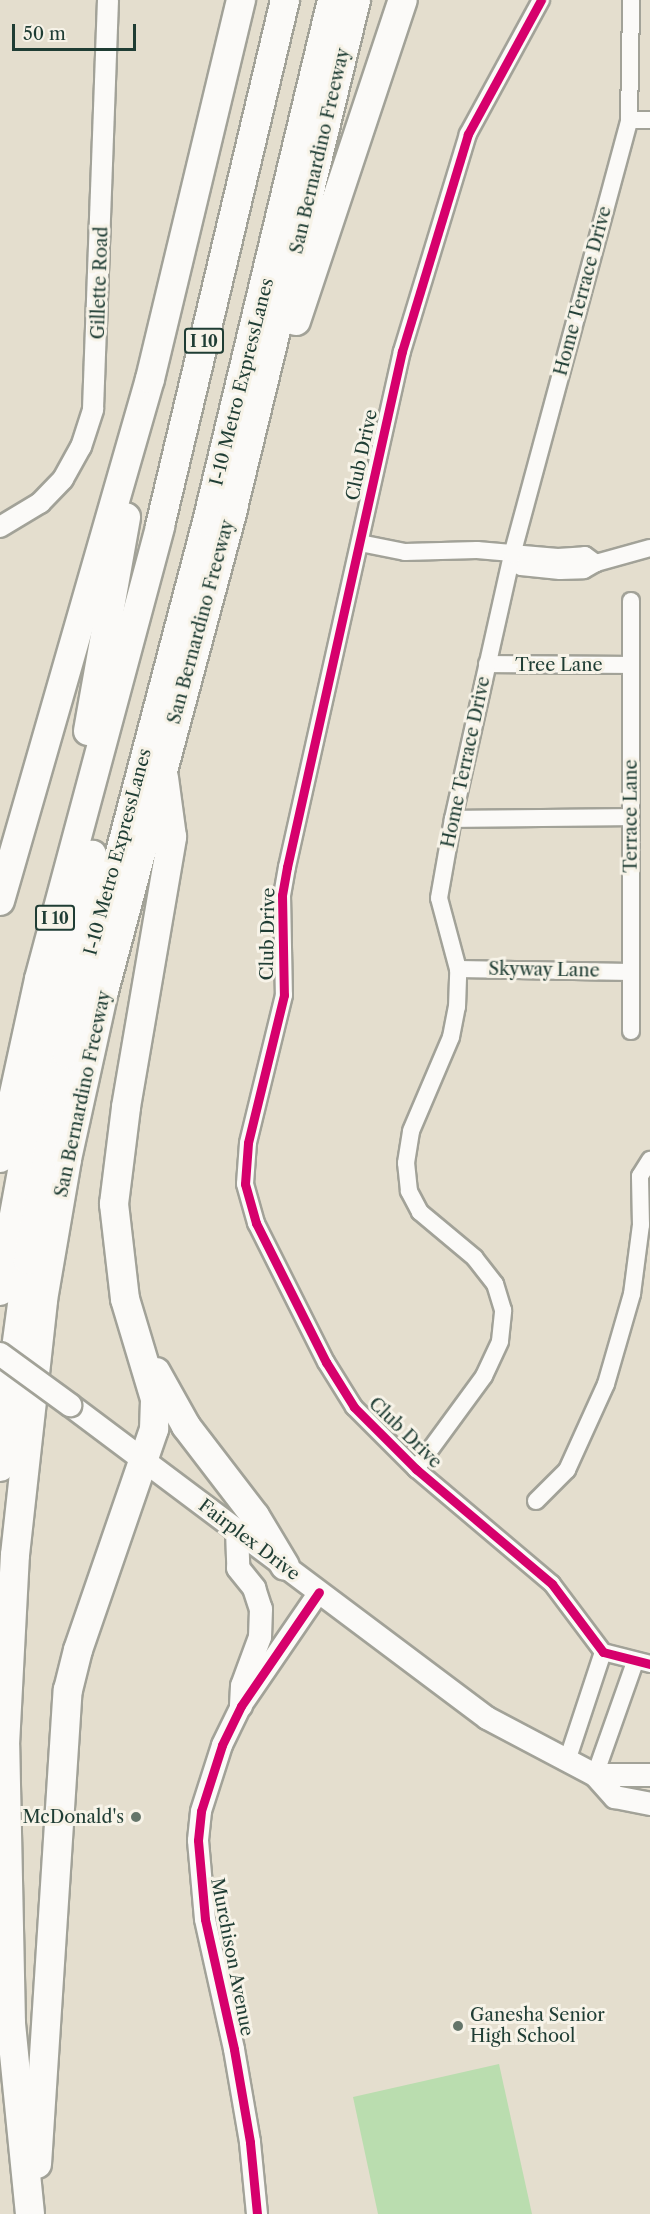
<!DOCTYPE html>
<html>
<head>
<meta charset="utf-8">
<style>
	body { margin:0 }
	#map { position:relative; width:650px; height:2214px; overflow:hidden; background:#e4dece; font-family:"Libre Caslon Text",serif }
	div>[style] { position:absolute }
	.green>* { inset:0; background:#baddaf }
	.roads { filter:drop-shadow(2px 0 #a2a298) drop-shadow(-2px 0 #a2a298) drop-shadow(0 2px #a2a298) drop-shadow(0 -2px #a2a298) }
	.minor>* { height:16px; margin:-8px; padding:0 8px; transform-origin:8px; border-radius:8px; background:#fbfaf8 }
	.tertiary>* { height:20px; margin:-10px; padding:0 10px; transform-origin:10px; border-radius:10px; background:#fbfaf8 }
	.secondary>* { height:22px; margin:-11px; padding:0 11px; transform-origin:11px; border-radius:11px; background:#fbfaf8 }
	.motorway>* { height:28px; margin:-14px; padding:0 14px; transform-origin:14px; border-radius:14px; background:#fbfaf8 }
	.bridges { filter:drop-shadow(2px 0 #a2a298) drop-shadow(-2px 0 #a2a298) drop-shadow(0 2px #a2a298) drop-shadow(0 -2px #a2a298) }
	.secondary-bridge>* { height:22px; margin:-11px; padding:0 11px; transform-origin:11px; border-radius:11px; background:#fbfaf8 }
	.cycleway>* { height:9px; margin:-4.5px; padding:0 4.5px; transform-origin:4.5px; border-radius:4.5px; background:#d6006c }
	.dots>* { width:16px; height:16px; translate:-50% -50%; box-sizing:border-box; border:3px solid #f7f3e8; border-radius:50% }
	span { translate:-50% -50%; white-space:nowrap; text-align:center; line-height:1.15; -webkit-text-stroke:6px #f7f3e8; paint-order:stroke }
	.shield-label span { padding:2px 4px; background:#f7f3e8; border:2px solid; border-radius:4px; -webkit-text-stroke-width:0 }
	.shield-label { font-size:16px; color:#1f3d34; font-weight:700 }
	.street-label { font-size:18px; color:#1f3d34 }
	.poi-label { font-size:18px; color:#1f3d34 }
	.right { translate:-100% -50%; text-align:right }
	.left { translate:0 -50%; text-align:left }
	.scale { position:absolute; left:12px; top:24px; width:124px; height:27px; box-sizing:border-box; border:3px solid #1f3d34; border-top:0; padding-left:8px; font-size:18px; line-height:21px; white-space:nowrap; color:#1f3d34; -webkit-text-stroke:4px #f7f3e8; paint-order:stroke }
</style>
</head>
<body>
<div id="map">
	<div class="green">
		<i style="clip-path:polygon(499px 2064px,532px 2214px,378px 2214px,353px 2097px)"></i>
	</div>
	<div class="roads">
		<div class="minor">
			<i style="left:541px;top:0;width:153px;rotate:118.6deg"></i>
			<i style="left:468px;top:134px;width:227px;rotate:106.9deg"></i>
			<i style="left:402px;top:351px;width:529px;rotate:102.56deg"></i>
			<i style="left:287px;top:867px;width:28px;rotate:100deg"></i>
			<i style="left:282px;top:895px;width:100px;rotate:88.9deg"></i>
			<i style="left:284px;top:995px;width:152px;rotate:103.7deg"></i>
			<i style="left:248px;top:1143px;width:41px;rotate:94.2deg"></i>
			<i style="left:245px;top:1184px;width:41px;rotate:74.2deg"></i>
			<i style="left:256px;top:1223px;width:156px;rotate:63.3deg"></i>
			<i style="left:326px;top:1362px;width:53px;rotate:58.1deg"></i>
			<i style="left:354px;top:1407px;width:88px;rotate:45deg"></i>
			<i style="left:416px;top:1469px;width:178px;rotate:40.2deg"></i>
			<i style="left:552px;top:1584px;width:85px;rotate:53.1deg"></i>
			<i style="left:603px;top:1652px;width:49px;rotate:14.3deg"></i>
			<i style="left:629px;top:120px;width:21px"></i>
			<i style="left:360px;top:543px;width:46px;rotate:11.3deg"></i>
			<i style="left:405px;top:552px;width:72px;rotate:-1.6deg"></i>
			<i style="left:477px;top:550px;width:81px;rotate:4.9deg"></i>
			<i style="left:558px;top:557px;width:27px;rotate:-4deg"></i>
			<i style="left:585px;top:555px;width:14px;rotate:36deg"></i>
			<i style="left:512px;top:555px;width:15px;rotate:53deg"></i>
			<i style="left:521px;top:567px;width:39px;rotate:6deg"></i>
			<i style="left:560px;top:571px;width:24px;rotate:-2deg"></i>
			<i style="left:584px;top:570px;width:14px;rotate:-30deg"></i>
			<i style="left:596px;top:563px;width:56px;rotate:-15.5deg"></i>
			<i style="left:487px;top:664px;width:143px;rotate:0.4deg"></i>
			<i style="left:453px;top:819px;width:178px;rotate:-0.6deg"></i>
			<i style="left:458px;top:969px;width:173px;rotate:1deg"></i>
			<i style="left:631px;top:1031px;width:430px;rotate:-90deg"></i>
			<i style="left:416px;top:1469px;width:115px;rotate:-53.8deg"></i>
			<i style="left:484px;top:1376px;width:38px;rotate:-65deg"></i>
			<i style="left:500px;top:1341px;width:31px;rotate:-84deg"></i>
			<i style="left:503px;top:1310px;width:27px;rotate:-107deg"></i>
			<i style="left:495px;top:1284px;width:33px;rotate:-128deg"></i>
			<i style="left:475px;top:1258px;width:72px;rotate:-140.1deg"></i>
			<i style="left:420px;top:1212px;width:24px;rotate:-118deg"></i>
			<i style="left:409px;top:1191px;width:28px;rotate:-96deg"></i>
			<i style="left:406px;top:1163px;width:32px;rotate:-81deg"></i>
			<i style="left:411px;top:1131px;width:102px;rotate:-66.9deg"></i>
			<i style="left:451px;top:1037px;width:31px;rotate:-79deg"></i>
			<i style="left:457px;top:1007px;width:38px;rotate:-88deg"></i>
			<i style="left:458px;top:969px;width:73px;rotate:-105deg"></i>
			<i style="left:439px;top:898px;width:80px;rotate:-80deg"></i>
			<i style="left:453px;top:819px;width:271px;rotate:-77.4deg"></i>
			<i style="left:512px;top:555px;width:450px;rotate:-74.9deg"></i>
			<i style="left:629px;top:120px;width:120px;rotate:-89deg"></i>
			<i style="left:536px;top:1501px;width:44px;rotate:-45deg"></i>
			<i style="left:567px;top:1470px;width:94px;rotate:-65.6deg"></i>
			<i style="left:606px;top:1384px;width:94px;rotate:-73.9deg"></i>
			<i style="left:632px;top:1294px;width:70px;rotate:-82.6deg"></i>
			<i style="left:641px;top:1225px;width:49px;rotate:-91.2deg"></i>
			<i style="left:640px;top:1176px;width:19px;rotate:-58deg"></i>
			<i style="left:567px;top:1761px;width:115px;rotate:-71.7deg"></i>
			<i style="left:595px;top:1775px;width:120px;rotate:-70.5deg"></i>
		</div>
		<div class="tertiary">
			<i style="left:0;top:527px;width:47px;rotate:-31deg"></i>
			<i style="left:40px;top:503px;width:33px;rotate:-46deg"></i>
			<i style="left:63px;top:479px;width:37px;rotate:-61deg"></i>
			<i style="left:81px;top:447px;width:40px;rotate:-72deg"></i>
			<i style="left:93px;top:409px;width:409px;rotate:-87.9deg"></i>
			<i style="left:257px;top:2214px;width:72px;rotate:-95.6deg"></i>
			<i style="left:250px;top:2142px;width:94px;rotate:-99.8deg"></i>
			<i style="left:234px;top:2049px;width:133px;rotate:-102.6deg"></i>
			<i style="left:205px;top:1919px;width:79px;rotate:-95.1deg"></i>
			<i style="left:198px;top:1840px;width:29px;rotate:-84deg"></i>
			<i style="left:201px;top:1811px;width:69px;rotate:-72.3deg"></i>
			<i style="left:222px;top:1745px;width:43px;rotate:-64deg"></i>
			<i style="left:241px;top:1706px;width:138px;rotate:-55.6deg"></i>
		</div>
		<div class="secondary">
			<i style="left:70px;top:1405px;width:521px;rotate:36.89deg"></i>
			<i style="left:487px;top:1718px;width:122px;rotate:27.8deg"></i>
			<i style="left:595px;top:1775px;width:30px;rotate:48deg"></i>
			<i style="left:615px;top:1797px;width:36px;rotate:11deg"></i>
			<i style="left:237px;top:1530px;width:38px;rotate:88deg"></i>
			<i style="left:238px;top:1568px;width:26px;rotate:51deg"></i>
			<i style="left:254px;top:1588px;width:22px;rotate:72deg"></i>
			<i style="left:261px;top:1609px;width:28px;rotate:92deg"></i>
			<i style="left:260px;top:1637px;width:52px;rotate:110.2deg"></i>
			<i style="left:242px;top:1686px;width:20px;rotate:93deg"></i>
			<i style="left:595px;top:1775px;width:55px"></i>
		</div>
		<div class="motorway">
			<i style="left:296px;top:321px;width:338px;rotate:-71.6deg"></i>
			<i style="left:88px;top:731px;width:217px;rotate:-79.9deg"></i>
			<i style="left:0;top:901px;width:543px;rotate:-73.97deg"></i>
			<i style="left:150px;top:379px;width:390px;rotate:-76.5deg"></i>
			<i style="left:0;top:1158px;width:183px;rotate:-77.7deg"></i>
			<i style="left:39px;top:979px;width:469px;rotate:-75deg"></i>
			<i style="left:160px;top:526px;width:541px;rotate:-76.63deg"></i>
			<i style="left:0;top:1291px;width:255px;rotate:-79.6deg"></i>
			<i style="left:46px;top:1040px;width:191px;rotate:-76deg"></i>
			<i style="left:156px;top:1372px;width:62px;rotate:60.9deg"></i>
			<i style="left:186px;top:1426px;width:113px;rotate:52.5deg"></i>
			<i style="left:255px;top:1516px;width:58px;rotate:59deg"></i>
			<i style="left:0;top:1467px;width:209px;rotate:-82.3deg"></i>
			<i style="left:28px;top:1260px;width:210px;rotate:-79.3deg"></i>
			<i style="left:67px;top:1054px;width:550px;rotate:-75.26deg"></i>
			<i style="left:207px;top:522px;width:537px;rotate:-76.53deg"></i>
			<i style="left:37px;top:2164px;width:475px;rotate:-86.3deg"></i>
			<i style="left:68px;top:1690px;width:41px;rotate:-76deg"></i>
			<i style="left:78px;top:1650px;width:234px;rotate:-71deg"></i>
			<i style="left:154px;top:1429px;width:30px;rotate:-88deg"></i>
			<i style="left:155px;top:1399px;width:104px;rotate:-106.7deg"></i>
			<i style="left:125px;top:1299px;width:96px;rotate:-96.6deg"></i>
			<i style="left:114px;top:1204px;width:98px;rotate:-82.9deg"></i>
			<i style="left:126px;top:1107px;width:274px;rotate:-80.3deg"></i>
			<i style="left:172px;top:837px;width:60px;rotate:-97.7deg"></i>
			<i style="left:30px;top:2214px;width:192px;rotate:-95.7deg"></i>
			<i style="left:11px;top:2023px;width:278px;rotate:-91.2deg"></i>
			<i style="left:5px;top:1745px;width:190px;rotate:-87deg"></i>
			<i style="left:15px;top:1555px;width:257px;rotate:-83.7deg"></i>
			<i style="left:43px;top:1300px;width:143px;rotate:-80.3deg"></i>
			<i style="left:67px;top:1159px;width:172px;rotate:-77.6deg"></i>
			<i style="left:104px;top:991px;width:500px;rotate:-75deg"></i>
			<i style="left:233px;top:508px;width:523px;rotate:-76.39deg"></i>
		</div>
	</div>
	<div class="bridges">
		<div class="secondary-bridge">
			<i style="left:0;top:1354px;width:87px;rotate:36.1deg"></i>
		</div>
	</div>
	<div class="cycleway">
		<i style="left:541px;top:0;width:153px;rotate:118.6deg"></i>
		<i style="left:468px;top:134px;width:227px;rotate:106.9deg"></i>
		<i style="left:402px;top:351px;width:529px;rotate:102.56deg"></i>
		<i style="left:287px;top:867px;width:28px;rotate:100deg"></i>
		<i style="left:282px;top:895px;width:100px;rotate:88.9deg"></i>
		<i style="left:284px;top:995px;width:152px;rotate:103.7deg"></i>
		<i style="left:248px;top:1143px;width:41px;rotate:94.2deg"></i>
		<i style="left:245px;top:1184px;width:41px;rotate:74.2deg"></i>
		<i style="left:256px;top:1223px;width:156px;rotate:63.3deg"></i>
		<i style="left:326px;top:1362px;width:53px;rotate:58.1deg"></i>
		<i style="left:354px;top:1407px;width:88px;rotate:45deg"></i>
		<i style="left:416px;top:1469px;width:178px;rotate:40.2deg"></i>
		<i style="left:552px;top:1584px;width:85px;rotate:53.1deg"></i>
		<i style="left:603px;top:1652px;width:49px;rotate:14.3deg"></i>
		<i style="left:257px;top:2214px;width:72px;rotate:-95.6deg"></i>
		<i style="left:250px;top:2142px;width:94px;rotate:-99.8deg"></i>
		<i style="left:234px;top:2049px;width:133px;rotate:-102.6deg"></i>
		<i style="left:205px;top:1919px;width:79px;rotate:-95.1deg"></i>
		<i style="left:198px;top:1840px;width:29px;rotate:-84deg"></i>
		<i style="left:201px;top:1811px;width:69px;rotate:-72.3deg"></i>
		<i style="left:222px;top:1745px;width:43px;rotate:-64deg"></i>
		<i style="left:241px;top:1706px;width:138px;rotate:-55.6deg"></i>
	</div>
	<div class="dots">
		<i style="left:136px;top:1817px;background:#64756a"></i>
		<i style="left:458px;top:2026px;background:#64756a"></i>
	</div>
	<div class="shield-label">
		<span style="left:204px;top:341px">I 10</span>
		<span style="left:55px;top:918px">I 10</span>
	</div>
	<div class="street-label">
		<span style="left:320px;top:151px;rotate:-77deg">San Bernardino Freeway</span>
		<span style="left:100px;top:283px;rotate:-88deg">Gillette Road</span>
		<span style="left:583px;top:291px;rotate:-75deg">Home Terrace Drive</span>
		<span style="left:242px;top:382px;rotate:-76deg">I-10 Metro ExpressLanes</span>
		<span style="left:362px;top:455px;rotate:-78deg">Club Drive</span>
		<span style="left:201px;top:622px;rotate:-75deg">San Bernardino Freeway</span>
		<span style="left:559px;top:665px">Tree Lane</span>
		<span style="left:466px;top:762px;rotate:-78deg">Home Terrace Drive</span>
		<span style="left:631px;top:816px;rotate:-90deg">Terrace Lane</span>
		<span style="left:118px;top:852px;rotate:-75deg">I-10 Metro ExpressLanes</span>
		<span style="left:268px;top:934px;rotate:-89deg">Club Drive</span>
		<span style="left:544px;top:970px;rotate:1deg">Skyway Lane</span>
		<span style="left:83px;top:1094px;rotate:-78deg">San Bernardino Freeway</span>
		<span style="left:405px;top:1433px;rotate:44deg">Club Drive</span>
		<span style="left:249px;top:1540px;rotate:37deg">Fairplex Drive</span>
		<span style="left:232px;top:1957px;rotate:79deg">Murchison Avenue</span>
	</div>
	<div class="poi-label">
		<span class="right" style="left:124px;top:1817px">McDonald's</span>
		<span class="left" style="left:470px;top:2026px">Ganesha Senior<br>High School</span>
	</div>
	<div class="scale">50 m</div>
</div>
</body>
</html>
